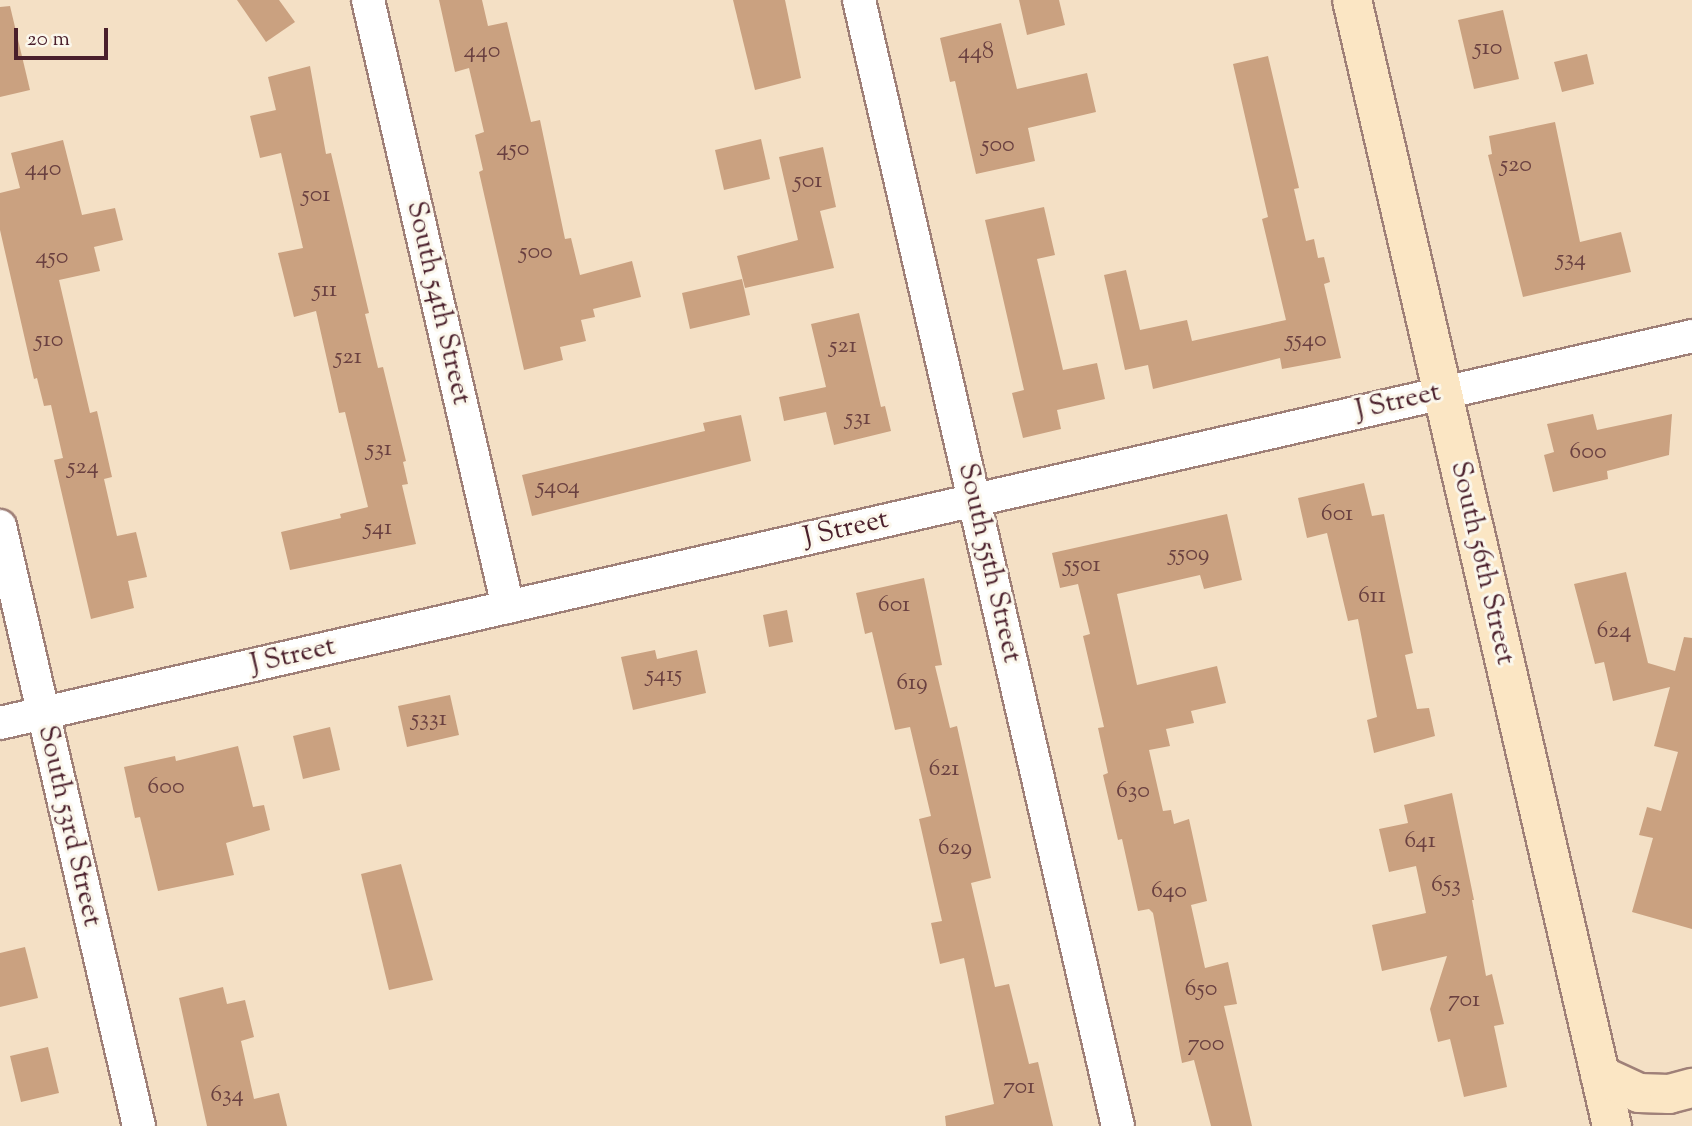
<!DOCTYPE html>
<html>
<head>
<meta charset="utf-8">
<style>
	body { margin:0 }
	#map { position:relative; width:1692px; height:1126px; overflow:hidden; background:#f4e0c5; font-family:"Sorts Mill Goudy",serif }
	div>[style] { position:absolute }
	.building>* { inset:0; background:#caa180 }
	.roads { filter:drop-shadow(2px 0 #9f8078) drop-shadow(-2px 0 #9f8078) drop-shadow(0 2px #9f8078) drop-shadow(0 -2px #9f8078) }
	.street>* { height:32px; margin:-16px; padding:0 16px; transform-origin:16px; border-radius:16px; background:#fff }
	.secondary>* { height:38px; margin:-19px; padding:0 19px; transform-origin:19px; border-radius:19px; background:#fbe6c4 }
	span { translate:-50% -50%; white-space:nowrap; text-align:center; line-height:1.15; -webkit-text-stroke:6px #fbf7ec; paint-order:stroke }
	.number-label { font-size:24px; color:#6a4040 }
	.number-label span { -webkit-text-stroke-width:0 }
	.street-label { font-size:28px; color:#4a1f2b }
	.scale { position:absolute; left:14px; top:28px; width:94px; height:32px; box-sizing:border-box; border:4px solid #4a1f2b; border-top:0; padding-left:9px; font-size:21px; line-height:24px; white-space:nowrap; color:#4a1f2b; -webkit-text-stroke:5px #fbf7ec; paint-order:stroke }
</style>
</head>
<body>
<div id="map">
	<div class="building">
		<i style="clip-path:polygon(237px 0,279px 0,295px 22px,266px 42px)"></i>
		<i style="clip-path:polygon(439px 0,482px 0,488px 26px,507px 22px,531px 122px,540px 120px,565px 239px,571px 238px,580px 275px,632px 261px,641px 297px,593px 309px,595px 317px,581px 320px,586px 341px,560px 347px,563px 360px,524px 370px,479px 172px,483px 170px,475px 135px,484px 132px,469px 68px,455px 72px)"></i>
		<i style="clip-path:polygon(733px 0,785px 0,801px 78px,755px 90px)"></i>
		<i style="clip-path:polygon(1019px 0,1059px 0,1065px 25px,1027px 35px)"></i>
		<i style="clip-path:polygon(10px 6px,30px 90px,0 97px,0 7px)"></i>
		<i style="clip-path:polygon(1503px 10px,1519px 79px,1474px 89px,1458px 20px)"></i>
		<i style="clip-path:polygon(1001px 23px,1017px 89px,1087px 73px,1096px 112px,1028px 128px,1035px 161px,976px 174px,955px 81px,950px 82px,940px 38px)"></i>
		<i style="clip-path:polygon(1587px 54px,1594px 84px,1562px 92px,1554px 62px)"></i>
		<i style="clip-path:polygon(1268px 56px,1299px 188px,1294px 189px,1306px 241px,1314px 239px,1318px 258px,1324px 257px,1330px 282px,1324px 284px,1341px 358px,1282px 369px,1280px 358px,1153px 389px,1148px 365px,1125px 370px,1104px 275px,1126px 270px,1140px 330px,1187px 320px,1192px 341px,1286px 320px,1262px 219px,1268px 217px,1233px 64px)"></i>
		<i style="clip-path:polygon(310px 66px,326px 154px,331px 153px,369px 313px,365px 314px,378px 368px,383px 367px,406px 461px,403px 462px,408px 484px,402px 485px,416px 544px,290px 570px,281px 532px,341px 518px,340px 514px,368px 507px,345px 412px,339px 413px,316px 311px,294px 317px,278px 253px,303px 248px,281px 153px,260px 158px,250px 116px,276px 110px,268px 77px)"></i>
		<i style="clip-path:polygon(1555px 122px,1580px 242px,1621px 232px,1631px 272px,1523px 297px,1488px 155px,1492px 154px,1489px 136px)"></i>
		<i style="clip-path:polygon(761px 139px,770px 179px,724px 190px,715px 150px)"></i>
		<i style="clip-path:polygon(63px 140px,82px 215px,115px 208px,123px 240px,94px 247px,100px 271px,59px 280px,90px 413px,97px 411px,112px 477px,104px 479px,117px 536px,136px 532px,147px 577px,128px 581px,134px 608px,91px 619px,54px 460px,63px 458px,51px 405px,44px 406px,37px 378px,34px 379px,0 230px,0 193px,20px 188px,11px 153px)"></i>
		<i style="clip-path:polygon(823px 147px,836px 207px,820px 211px,834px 268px,745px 288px,737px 256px,798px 240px,779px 157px)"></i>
		<i style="clip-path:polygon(1044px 207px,1055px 255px,1037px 259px,1063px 370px,1097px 363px,1105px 399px,1057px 410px,1061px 429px,1023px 438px,1012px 393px,1024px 390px,985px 220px)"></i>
		<i style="clip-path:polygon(742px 279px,750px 315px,690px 329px,682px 293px)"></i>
		<i style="clip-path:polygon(859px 313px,881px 407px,885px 406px,891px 431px,834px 445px,826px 412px,784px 421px,779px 397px,826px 387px,811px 324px)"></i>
		<i style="clip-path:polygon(1593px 414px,1597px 430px,1672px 414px,1669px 455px,1607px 471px,1608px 479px,1553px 492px,1544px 455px,1554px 452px,1547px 424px)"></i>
		<i style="clip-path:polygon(741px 415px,751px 461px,532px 516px,522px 475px,705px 431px,703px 423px)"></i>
		<i style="clip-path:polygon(1364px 483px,1372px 516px,1384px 514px,1413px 653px,1405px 655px,1417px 709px,1429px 708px,1435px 736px,1374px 753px,1367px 720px,1377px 717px,1358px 619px,1348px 621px,1327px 533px,1307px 538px,1298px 498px)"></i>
		<i style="clip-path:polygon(1227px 514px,1242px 580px,1204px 589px,1200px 575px,1117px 594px,1137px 685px,1217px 666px,1226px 703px,1191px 711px,1194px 723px,1166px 729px,1170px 746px,1149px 750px,1163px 811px,1171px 810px,1174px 824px,1189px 819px,1207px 901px,1191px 905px,1205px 968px,1228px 962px,1237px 1004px,1224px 1006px,1252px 1126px,1211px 1126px,1194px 1060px,1182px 1063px,1153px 913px,1149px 909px,1138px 911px,1122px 839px,1118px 840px,1103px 775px,1108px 773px,1098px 728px,1104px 727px,1083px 636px,1090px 634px,1078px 584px,1060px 588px,1052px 553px)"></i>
		<i style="clip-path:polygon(1626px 572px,1648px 663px,1675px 671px,1684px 637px,1692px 638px,1692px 929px,1632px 912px,1653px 838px,1639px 835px,1647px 807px,1661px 811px,1678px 752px,1654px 746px,1670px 687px,1613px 701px,1604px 662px,1595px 664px,1574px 584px)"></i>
		<i style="clip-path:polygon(924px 578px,942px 665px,935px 666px,950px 728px,957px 726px,991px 878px,971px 883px,995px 987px,1009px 984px,1029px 1064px,1038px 1062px,1053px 1126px,946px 1126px,945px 1116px,994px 1104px,964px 958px,940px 964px,931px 923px,942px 921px,919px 819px,931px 816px,910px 727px,895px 730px,872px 632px,865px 634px,856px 593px)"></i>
		<i style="clip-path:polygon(787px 610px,793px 642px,769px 647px,763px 615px)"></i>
		<i style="clip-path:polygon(655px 650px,657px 659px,697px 650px,706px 693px,633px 710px,621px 657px)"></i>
		<i style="clip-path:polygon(450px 695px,459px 735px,407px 747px,398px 706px)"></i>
		<i style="clip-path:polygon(330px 727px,340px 770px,303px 779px,293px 736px)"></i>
		<i style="clip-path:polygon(238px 746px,253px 807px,264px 805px,270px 830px,226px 843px,234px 875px,158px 891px,140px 817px,135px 818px,124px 767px,175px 756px,176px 761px)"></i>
		<i style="clip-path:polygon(1452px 793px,1474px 900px,1472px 900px,1486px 976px,1492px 974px,1504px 1024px,1494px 1026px,1507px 1087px,1464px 1097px,1450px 1039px,1438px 1042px,1430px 1009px,1447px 956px,1382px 971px,1372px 925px,1426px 913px,1416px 866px,1389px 872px,1379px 829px,1408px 823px,1404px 805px)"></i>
		<i style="clip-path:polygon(401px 864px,433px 980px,389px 990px,361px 874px)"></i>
		<i style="clip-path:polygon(25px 947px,38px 998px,0 1007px,0 953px)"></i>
		<i style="clip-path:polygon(223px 987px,227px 1004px,245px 1000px,254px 1037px,241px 1041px,254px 1099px,279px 1093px,287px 1126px,207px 1126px,179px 998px)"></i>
		<i style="clip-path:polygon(48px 1047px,59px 1093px,21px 1102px,10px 1056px)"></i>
	</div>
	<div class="roads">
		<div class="street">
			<i style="left:368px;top:0;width:623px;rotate:77.01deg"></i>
			<i style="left:859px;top:0;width:1155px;rotate:77.05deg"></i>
			<i style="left:0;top:526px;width:616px;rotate:76.96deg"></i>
			<i style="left:0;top:723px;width:1736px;rotate:-12.88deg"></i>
		</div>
		<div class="secondary">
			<i style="left:1352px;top:0;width:1156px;rotate:77deg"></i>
			<i style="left:1600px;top:1075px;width:43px;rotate:24.8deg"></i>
			<i style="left:1639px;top:1093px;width:30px;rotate:2deg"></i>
			<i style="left:1669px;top:1094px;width:24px;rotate:-15deg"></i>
		</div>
	</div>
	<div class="number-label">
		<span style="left:1488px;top:49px">510</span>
		<span style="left:482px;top:52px">440</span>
		<span style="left:976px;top:53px">448</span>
		<span style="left:998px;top:146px">500</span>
		<span style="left:513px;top:150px">450</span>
		<span style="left:1516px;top:166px">520</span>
		<span style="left:43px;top:170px">440</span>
		<span style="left:808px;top:182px">501</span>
		<span style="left:316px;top:196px">501</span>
		<span style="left:536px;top:253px">500</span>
		<span style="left:52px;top:258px">450</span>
		<span style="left:1571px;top:260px">534</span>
		<span style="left:325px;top:291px">511</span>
		<span style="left:49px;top:341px">510</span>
		<span style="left:1306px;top:341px">5540</span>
		<span style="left:843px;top:347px">521</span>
		<span style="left:348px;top:358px">521</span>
		<span style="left:858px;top:419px">531</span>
		<span style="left:379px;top:450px">531</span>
		<span style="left:1588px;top:453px">600</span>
		<span style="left:83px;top:468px">524</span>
		<span style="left:558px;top:488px">5404</span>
		<span style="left:1337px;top:515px">601</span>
		<span style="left:378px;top:529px">541</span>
		<span style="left:1189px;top:555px">5509</span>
		<span style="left:1082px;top:566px">5501</span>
		<span style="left:1372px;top:597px">611</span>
		<span style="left:894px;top:606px">601</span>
		<span style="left:1614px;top:632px">624</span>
		<span style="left:664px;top:676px">5415</span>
		<span style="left:912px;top:684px">619</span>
		<span style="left:429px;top:720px">5331</span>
		<span style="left:944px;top:770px">621</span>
		<span style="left:166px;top:788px">600</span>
		<span style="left:1133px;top:792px">630</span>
		<span style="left:1420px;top:842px">641</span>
		<span style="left:955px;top:849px">629</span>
		<span style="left:1446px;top:886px">653</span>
		<span style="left:1169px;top:892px">640</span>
		<span style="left:1201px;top:990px">650</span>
		<span style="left:1464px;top:1001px">701</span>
		<span style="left:1206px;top:1045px">700</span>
		<span style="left:1019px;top:1088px">701</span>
		<span style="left:227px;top:1096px">634</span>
	</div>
	<div class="street-label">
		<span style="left:438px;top:303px;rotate:77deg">South 54th Street</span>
		<span style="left:1398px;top:402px;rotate:-13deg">J Street</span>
		<span style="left:846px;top:529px;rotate:-13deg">J Street</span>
		<span style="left:989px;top:563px;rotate:77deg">South 55th Street</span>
		<span style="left:1482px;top:563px;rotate:77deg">South 56th Street</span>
		<span style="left:293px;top:656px;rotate:-13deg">J Street</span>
		<span style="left:69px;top:826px;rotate:77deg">South 53rd Street</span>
	</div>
	<div class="scale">20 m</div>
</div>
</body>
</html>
